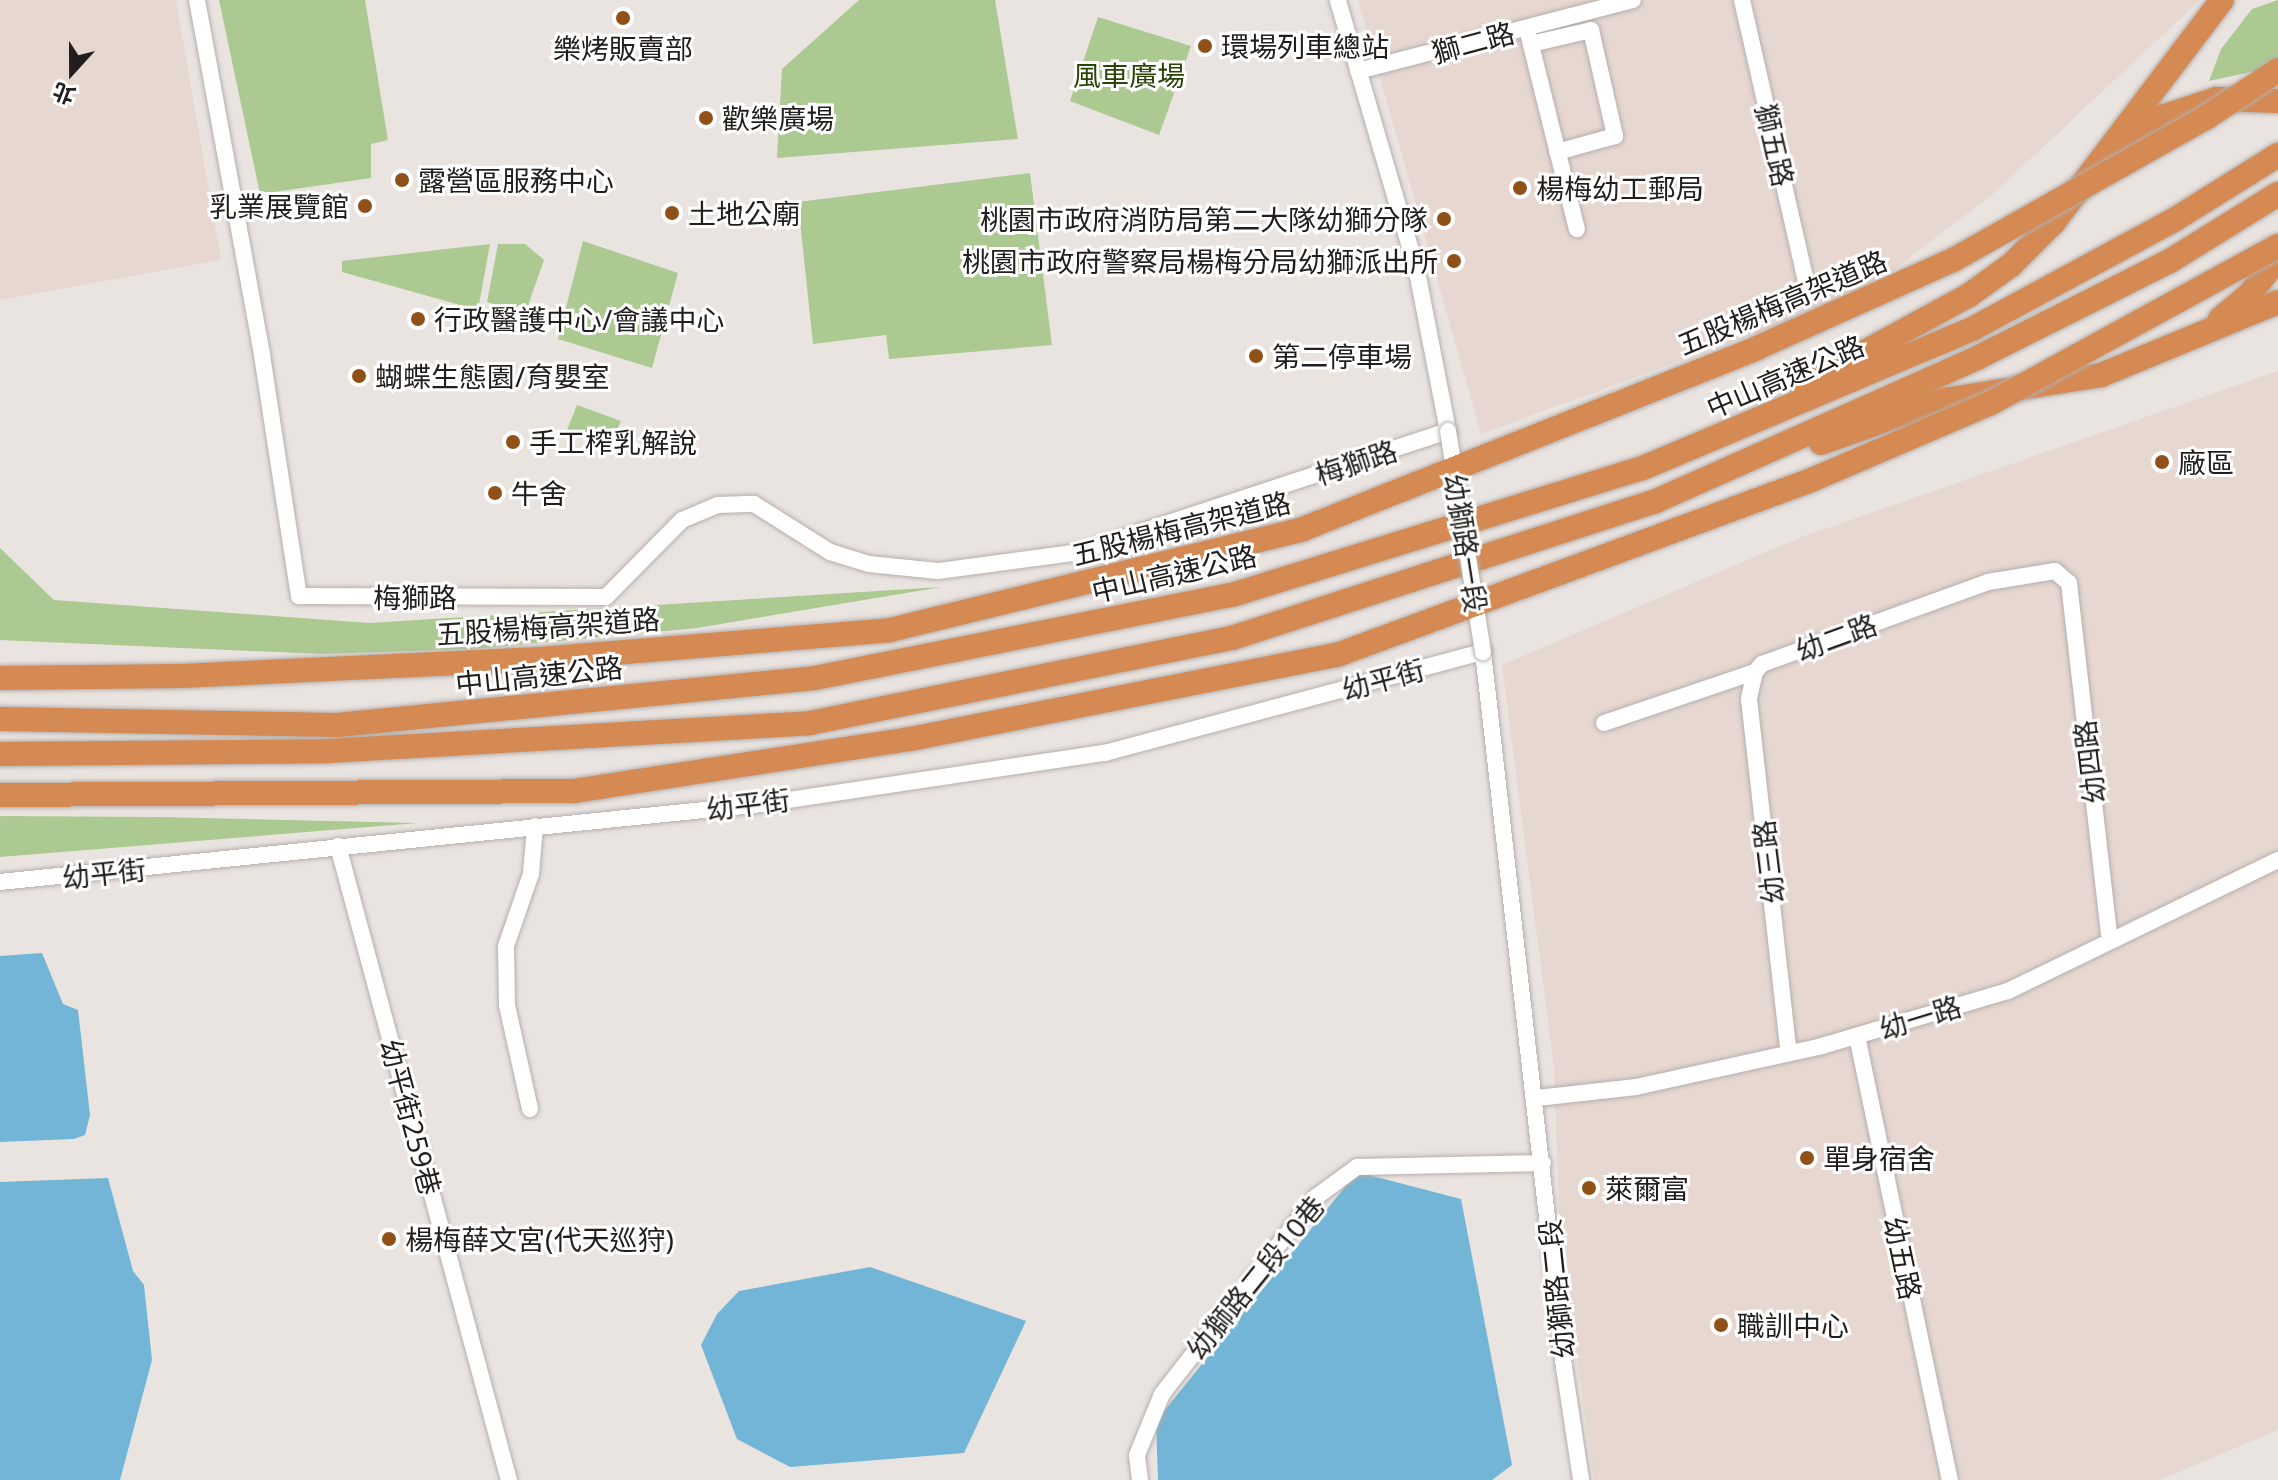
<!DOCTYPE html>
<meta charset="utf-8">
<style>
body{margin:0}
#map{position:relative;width:2278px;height:1480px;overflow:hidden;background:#eae4e1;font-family:"Noto Sans","Noto Sans TC",sans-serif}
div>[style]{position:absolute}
.built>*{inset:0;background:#e6d7d1}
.green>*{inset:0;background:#acc992}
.water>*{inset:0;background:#72b5d6}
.roads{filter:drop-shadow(0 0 2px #b5afac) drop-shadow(0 0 2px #b5afac)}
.minor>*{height:16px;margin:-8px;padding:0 8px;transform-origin:8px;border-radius:8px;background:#fff}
.highway>*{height:24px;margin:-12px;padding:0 12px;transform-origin:12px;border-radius:12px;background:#d58953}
.bridges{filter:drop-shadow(0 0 2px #b5afac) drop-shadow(0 0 2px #b5afac)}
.minor-bridge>*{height:16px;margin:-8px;padding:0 8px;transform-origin:8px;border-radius:8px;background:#fff}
.highway-bridge>*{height:24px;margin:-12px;padding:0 12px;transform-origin:12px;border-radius:12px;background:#d58953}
.dots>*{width:22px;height:22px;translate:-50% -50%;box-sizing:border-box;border:4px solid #fff;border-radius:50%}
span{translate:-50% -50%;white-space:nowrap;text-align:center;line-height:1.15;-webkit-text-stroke:6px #fff;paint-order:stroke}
.street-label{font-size:28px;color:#211e1d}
.poi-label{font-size:28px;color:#211e1d}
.left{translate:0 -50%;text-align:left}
.right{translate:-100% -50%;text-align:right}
.park-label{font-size:28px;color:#2a4405}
.north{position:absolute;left:32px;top:32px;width:80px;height:80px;-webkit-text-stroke:6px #fff;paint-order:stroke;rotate:201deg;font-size:22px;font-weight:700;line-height:32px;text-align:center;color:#211e1d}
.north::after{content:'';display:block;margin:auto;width:28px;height:36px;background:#211e1d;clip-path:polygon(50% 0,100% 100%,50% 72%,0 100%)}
</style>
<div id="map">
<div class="built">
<div style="clip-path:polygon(0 0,176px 0,221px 260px,0 300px)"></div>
<div style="clip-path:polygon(1358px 0,2200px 0,1993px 194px,1862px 294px,1481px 434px)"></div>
<div style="clip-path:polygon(2278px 371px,2278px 1430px,2160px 1480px,1594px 1480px,1560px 1239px,1554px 1068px,1502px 665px,1799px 538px)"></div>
</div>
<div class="green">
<div style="clip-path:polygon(219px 0,365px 0,388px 140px,371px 144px,371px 178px,260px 194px)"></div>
<div style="clip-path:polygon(859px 0,995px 0,1018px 139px,777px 158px,782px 69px)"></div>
<div style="clip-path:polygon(2278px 0,2278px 59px,2265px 69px,2209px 81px,2221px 49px,2252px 9px)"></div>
<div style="clip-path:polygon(1098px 17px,1191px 46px,1159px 135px,1070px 101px)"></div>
<div style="clip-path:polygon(1030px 173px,1052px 345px,889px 359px,886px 335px,813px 344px,798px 202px)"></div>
<div style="clip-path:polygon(583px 241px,678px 273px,652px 368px,558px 339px)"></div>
<div style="clip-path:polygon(490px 244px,478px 310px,342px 272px,342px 261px)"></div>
<div style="clip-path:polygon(498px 244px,525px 244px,544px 260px,525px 314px,487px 302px)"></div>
<div style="clip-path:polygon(577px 405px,621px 421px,610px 445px,567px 430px)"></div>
<div style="clip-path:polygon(0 548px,54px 600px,369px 623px,942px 587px,697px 628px,473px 649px,321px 654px,0 640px)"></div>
<div style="clip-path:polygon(0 816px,161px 817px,418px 823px,0 857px)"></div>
</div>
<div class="water">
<div style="clip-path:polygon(42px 953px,63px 1004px,78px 1010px,90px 1115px,85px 1135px,74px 1139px,0 1142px,0 956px)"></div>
<div style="clip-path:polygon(1357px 1172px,1461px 1199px,1512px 1465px,1492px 1480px,1158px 1480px,1156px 1421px)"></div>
<div style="clip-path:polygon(108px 1178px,133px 1271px,144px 1285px,152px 1360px,120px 1480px,0 1480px,0 1182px)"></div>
<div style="clip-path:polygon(870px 1267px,1026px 1321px,964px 1453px,790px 1467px,737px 1439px,701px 1345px,717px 1314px,739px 1291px)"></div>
</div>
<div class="roads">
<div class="minor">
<div style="left:197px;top:0;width:361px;rotate:79.6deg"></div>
<div style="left:262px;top:355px;width:244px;rotate:81.3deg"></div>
<div style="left:299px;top:596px;width:307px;rotate:0.2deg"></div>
<div style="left:606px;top:597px;width:108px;rotate:-45.4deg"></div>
<div style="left:682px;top:520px;width:39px;rotate:-23deg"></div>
<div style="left:718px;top:505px;width:36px;rotate:-2deg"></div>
<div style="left:754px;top:504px;width:90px;rotate:32.3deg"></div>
<div style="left:830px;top:552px;width:41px;rotate:17.1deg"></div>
<div style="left:869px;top:564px;width:69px;rotate:5.8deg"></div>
<div style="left:938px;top:571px;width:143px;rotate:-7.6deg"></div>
<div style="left:1080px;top:552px;width:387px;rotate:-18.2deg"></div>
<div style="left:1448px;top:431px;width:163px;rotate:-101deg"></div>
<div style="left:1417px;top:271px;width:282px;rotate:-106.3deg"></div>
<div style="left:1742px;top:0;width:297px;rotate:77.2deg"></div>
<div style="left:1529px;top:37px;width:198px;rotate:76deg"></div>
<div style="left:1531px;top:44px;width:62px;rotate:-13.1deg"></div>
<div style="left:1591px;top:30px;width:109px;rotate:77.2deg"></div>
<div style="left:1615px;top:136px;width:60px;rotate:164.6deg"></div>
<div style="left:1358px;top:71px;width:284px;rotate:-14.5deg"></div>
<div style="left:1755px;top:672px;width:28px;rotate:103deg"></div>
<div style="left:1749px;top:699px;width:356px;rotate:83.6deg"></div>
<div style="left:1604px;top:723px;width:159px;rotate:-18.7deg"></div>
<div style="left:1755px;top:672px;width:11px;rotate:-49deg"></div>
<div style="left:1762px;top:664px;width:240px;rotate:-19.9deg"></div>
<div style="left:1988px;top:582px;width:68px;rotate:-9.3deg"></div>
<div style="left:2055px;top:571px;width:18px;rotate:41deg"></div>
<div style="left:2069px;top:583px;width:360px;rotate:83.5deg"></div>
<div style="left:338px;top:846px;width:657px;rotate:74.91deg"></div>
<div style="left:0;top:882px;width:766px;rotate:-5.84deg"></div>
<div style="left:762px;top:804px;width:347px;rotate:-8.5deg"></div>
<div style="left:1105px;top:753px;width:391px;rotate:-15deg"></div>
<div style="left:1483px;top:652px;width:720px;rotate:83.54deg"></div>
<div style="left:1564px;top:1367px;width:114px;rotate:81.4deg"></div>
<div style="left:1857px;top:1036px;width:454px;rotate:78.2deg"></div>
<div style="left:1537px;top:1098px;width:100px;rotate:-6.3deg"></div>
<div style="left:1636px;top:1087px;width:190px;rotate:-12.4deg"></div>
<div style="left:1822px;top:1046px;width:194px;rotate:-16.5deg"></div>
<div style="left:2008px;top:991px;width:300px;rotate:-25.9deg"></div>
<div style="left:530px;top:1109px;width:107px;rotate:-102.5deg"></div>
<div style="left:507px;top:1005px;width:59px;rotate:-91deg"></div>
<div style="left:506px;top:946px;width:76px;rotate:-70.9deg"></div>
<div style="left:531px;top:874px;width:48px;rotate:-85.2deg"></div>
<div style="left:1140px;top:1480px;width:25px;rotate:-97deg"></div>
<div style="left:1137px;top:1455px;width:66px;rotate:-67.7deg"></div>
<div style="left:1162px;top:1394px;width:250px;rotate:-52deg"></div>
<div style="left:1316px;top:1197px;width:51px;rotate:-36.2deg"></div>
<div style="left:1357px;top:1167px;width:186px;rotate:-1.2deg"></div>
</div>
<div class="highway">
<div style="left:2116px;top:147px;width:49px;rotate:-35deg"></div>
<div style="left:2156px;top:119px;width:64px;rotate:-18.2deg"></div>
<div style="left:2217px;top:99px;width:61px;rotate:1.9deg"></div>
<div style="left:2220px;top:319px;width:38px;rotate:-40deg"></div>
<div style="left:2249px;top:295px;width:47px;rotate:-51.9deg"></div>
<div style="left:1802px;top:386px;width:189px;rotate:-28.5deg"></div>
<div style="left:1968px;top:296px;width:53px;rotate:-35.8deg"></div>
<div style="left:2011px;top:265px;width:61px;rotate:-45deg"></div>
<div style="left:2054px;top:222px;width:278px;rotate:-52.9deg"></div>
<div style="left:1821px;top:443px;width:130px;rotate:-19.3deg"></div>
<div style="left:1944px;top:400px;width:159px;rotate:-9deg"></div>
<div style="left:2101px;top:375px;width:191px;rotate:-22.4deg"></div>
<div style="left:0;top:719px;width:337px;rotate:1deg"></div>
<div style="left:337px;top:725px;width:480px;rotate:-5.6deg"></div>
<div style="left:815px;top:678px;width:425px;rotate:-11.3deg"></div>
<div style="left:1232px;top:595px;width:430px;rotate:-17.2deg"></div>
<div style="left:1643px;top:468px;width:359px;rotate:-22.9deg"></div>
<div style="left:1974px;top:328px;width:227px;rotate:-28.4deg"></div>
<div style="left:2174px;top:220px;width:123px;rotate:-32deg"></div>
<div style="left:0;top:754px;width:328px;rotate:-0.5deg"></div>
<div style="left:328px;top:751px;width:483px;rotate:-3.3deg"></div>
<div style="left:810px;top:723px;width:430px;rotate:-11.4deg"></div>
<div style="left:1232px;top:638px;width:446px;rotate:-17.9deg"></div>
<div style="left:1656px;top:501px;width:351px;rotate:-24deg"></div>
<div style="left:1977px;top:358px;width:216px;rotate:-26.7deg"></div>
<div style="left:2170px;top:261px;width:127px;rotate:-31.8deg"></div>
</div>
</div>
<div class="bridges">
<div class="minor-bridge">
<div style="left:1448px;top:431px;width:224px;rotate:81deg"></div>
</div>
<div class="highway-bridge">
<div style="left:0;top:678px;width:181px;rotate:-0.6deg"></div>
<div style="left:181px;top:676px;width:359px;rotate:-2.7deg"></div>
<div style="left:540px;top:659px;width:351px;rotate:-4.7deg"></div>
<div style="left:890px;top:630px;width:425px;rotate:-13.7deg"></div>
<div style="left:1303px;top:529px;width:489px;rotate:-21.7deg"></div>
<div style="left:1757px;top:348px;width:217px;rotate:-24.2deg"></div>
<div style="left:1955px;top:259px;width:289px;rotate:-29.4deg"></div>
<div style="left:2207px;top:117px;width:85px;rotate:-33.5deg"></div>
<div style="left:0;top:795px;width:574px;rotate:-0.4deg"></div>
<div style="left:574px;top:791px;width:341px;rotate:-8.8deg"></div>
<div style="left:911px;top:739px;width:434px;rotate:-11.2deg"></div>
<div style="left:1337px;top:655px;width:503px;rotate:-20.24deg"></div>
<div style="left:1809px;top:481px;width:198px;rotate:-23.2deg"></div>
<div style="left:1991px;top:403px;width:327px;rotate:-28.7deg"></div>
</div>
</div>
<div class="dots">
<div style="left:623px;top:18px;background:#905119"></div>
<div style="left:1205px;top:46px;background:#905119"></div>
<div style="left:706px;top:118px;background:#905119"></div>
<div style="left:402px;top:180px;background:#905119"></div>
<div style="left:1520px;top:188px;background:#905119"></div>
<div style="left:365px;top:206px;background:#905119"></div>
<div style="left:672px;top:213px;background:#905119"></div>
<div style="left:1444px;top:219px;background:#905119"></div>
<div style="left:1454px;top:261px;background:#905119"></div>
<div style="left:418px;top:319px;background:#905119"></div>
<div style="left:1256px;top:356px;background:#905119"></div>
<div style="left:359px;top:376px;background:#905119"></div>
<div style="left:513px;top:442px;background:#905119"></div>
<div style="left:2162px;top:462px;background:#905119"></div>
<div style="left:495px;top:493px;background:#905119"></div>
<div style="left:1807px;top:1158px;background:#905119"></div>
<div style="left:1589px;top:1188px;background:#905119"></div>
<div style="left:389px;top:1239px;background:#905119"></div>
<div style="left:1721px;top:1325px;background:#905119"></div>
</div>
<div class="street-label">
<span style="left:1473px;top:42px;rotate:-15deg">獅二路</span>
<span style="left:1775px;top:145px;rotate:77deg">獅五路</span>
<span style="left:1782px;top:302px;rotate:-23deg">五股楊梅高架道路</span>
<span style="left:1785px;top:376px;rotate:-23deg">中山高速公路</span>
<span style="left:1356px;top:462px;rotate:-18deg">梅獅路</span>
<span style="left:1181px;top:528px;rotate:-14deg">五股楊梅高架道路</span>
<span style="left:1466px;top:543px;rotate:81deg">幼獅路一段</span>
<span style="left:1174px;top:573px;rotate:-13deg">中山高速公路</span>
<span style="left:415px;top:597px">梅獅路</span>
<span style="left:548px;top:626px;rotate:-4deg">五股楊梅高架道路</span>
<span style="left:1836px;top:637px;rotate:-20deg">幼二路</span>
<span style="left:539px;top:675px;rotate:-6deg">中山高速公路</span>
<span style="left:1383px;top:679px;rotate:-15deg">幼平街</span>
<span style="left:2089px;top:762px;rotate:-97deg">幼四路</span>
<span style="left:748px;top:804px;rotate:-7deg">幼平街</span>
<span style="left:1768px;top:862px;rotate:-97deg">幼三路</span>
<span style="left:104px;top:873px;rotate:-6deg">幼平街</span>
<span style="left:1920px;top:1017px;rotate:-17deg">幼一路</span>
<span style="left:411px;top:1117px;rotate:75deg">幼平街259巷</span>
<span style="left:1903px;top:1258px;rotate:78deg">幼五路</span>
<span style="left:1255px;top:1277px;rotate:-51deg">幼獅路二段10巷</span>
<span style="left:1556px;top:1289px;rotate:-96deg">幼獅路二段</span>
</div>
<div class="poi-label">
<span class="left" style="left:1221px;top:46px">環場列車總站</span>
<span style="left:623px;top:48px">樂烤販賣部</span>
<span class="left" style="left:722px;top:118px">歡樂廣場</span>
<span class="left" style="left:418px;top:180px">露營區服務中心</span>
<span class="left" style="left:1536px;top:188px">楊梅幼工郵局</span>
<span class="right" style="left:349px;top:206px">乳業展覽館</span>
<span class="left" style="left:688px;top:213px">土地公廟</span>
<span class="right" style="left:1428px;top:219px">桃園市政府消防局第二大隊幼獅分隊</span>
<span class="right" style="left:1438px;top:261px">桃園市政府警察局楊梅分局幼獅派出所</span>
<span class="left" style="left:434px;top:319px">行政醫護中心/會議中心</span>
<span class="left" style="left:1272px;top:356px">第二停車場</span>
<span class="left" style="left:375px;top:376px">蝴蝶生態園/育嬰室</span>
<span class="left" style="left:529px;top:442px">手工榨乳解說</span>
<span class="left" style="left:2178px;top:462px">廠區</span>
<span class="left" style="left:511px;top:493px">牛舍</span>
<span class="left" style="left:1823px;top:1158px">單身宿舍</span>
<span class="left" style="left:1605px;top:1188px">萊爾富</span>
<span class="left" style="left:405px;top:1239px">楊梅薛文宮(代天巡狩)</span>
<span class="left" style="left:1737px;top:1325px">職訓中心</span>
</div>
<div class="park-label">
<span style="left:1129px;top:75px">風車廣場</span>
</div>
<div class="north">北</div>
</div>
